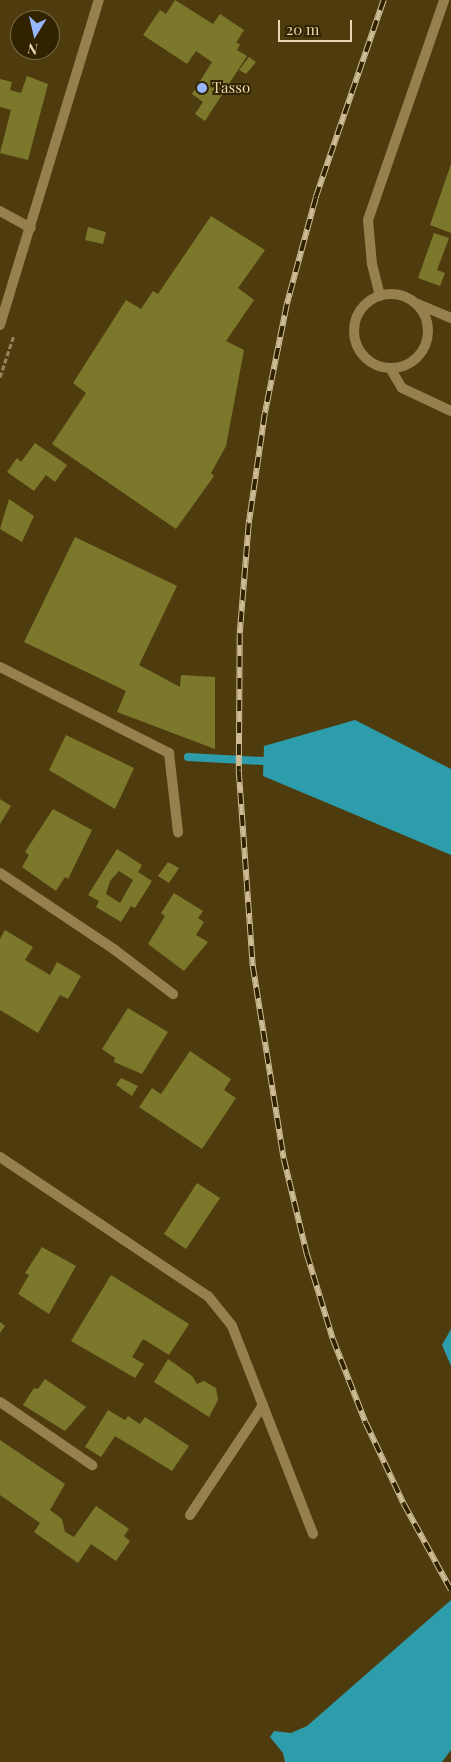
<!DOCTYPE html>
<style>
body{margin:0}
#map{position:relative;width:451px;height:1762px;overflow:hidden;background:#4e3c0f;font-family:"Playfair Display",serif}
div>[style]{position:absolute}
.water>*{inset:0;background:#2d9dab}
.stream>*{height:8px;margin:-4px;padding:0 4px;transform-origin:4px;border-radius:4px;background:#2d9dab}
.building>*{inset:0;background:#7c782b}
.path>*{height:3px;margin-top:-1.5px;transform-origin:0;background:repeating-linear-gradient(90deg,#96845a 0 5px,transparent 0 7.5px)}
.service>*{height:10px;margin:-5px;padding:0 5px;transform-origin:5px;border-radius:5px;background:#96804e}
.service>.ring{margin:-5px;padding:0;box-sizing:content-box;background:none;border:10px solid #96804e;border-radius:50%}
.minor>*{height:10px;margin:-5px;padding:0 5px;transform-origin:5px;border-radius:5px;background:#96804e}
.rail>*{height:5.5px;margin-top:-2.75px;transform-origin:0;background:repeating-linear-gradient(90deg,#312300 0 11px,#ccbb93 0 22px);box-sizing:border-box;border-block:1px solid #ccbb93}
.dots>*{width:14px;height:14px;translate:-50% -50%;box-sizing:border-box;border:2px solid #312300;border-radius:50%}
span{translate:-50% -50%;white-space:nowrap;text-align:center;line-height:1.15;-webkit-text-stroke:4px #312300;paint-order:stroke}
.poi-label{font-size:15px;color:#e8d7b0}
.left{translate:0 -50%;text-align:left}
.north{position:absolute;left:10px;top:10px;width:50px;height:50px;box-sizing:border-box;background:#312300;border:1px solid #7a6b46;border-radius:50%;rotate:189deg;font-size:14px;font-weight:700;line-height:20px;text-align:center;color:#e8d7b0}
.north::after{content:'';display:block;margin:auto;width:18px;height:22px;background:#98b6fd;clip-path:polygon(50% 0,100% 100%,50% 72%,0 100%)}
.scale{position:absolute;left:278px;top:20px;width:74px;height:22px;box-sizing:border-box;border:2px solid #e8d7b0;border-top:0;padding-left:6px;font-size:15px;line-height:18px;white-space:nowrap;color:#e8d7b0;-webkit-text-stroke:4px #312300;paint-order:stroke}
</style>
<div id="map">
<div class="water">
<div style="clip-path:polygon(355px 720px,451px 769px,451px 855px,263px 776px,264px 746px)"></div>
<div style="clip-path:polygon(451px 1329px,451px 1366px,442px 1345px)"></div>
<div style="clip-path:polygon(451px 1600px,451px 1750px,442px 1762px,285px 1762px,283px 1753px,270px 1737px,274px 1731px,291px 1733px,307px 1726px)"></div>
</div>
<div class="stream">
<div style="left:188px;top:757px;width:75px;rotate:3.1deg"></div>
</div>
<div class="building">
<div style="clip-path:polygon(175px 0,213px 24px,220px 14px,244px 30px,236px 43px,240px 44px,237px 50px,247px 56px,205px 121px,195px 114px,203px 102px,192px 94px,212px 62px,196px 51px,187px 64px,143px 35px,160px 10px,166px 14px)"></div>
<div style="clip-path:polygon(249px 57px,256px 62px,246px 74px,239px 70px)"></div>
<div style="clip-path:polygon(27px 76px,48px 84px,28px 160px,0 153px,11px 110px,0 107px,0 79px,12px 82px,10px 90px,21px 93px)"></div>
<div style="clip-path:polygon(451px 164px,451px 233px,430px 225px)"></div>
<div style="clip-path:polygon(211px 216px,265px 250px,238px 288px,254px 300px,226px 341px,244px 350px,226px 446px,211px 473px,214px 476px,176px 529px,52px 444px,86px 393px,73px 383px,126px 300px,141px 309px,153px 291px,158px 294px)"></div>
<div style="clip-path:polygon(88px 227px,106px 232px,103px 244px,85px 240px)"></div>
<div style="clip-path:polygon(434px 233px,449px 238px,437px 270px,445px 273px,440px 286px,418px 278px)"></div>
<div style="clip-path:polygon(35px 443px,67px 465px,55px 482px,46px 475px,34px 491px,7px 472px,17px 458px,21px 462px)"></div>
<div style="clip-path:polygon(9px 499px,34px 516px,22px 542px,0 529px)"></div>
<div style="clip-path:polygon(75px 537px,177px 586px,139px 665px,180px 687px,181px 675px,215px 677px,215px 749px,117px 712px,126px 691px,24px 642px)"></div>
<div style="clip-path:polygon(66px 735px,134px 768px,115px 809px,49px 770px)"></div>
<div style="clip-path:polygon(0 799px,11px 806px,0 824px)"></div>
<div style="clip-path:polygon(53px 809px,92px 830px,68px 879px,65px 877px,56px 891px,22px 867px,29px 855px,25px 852px)"></div>
<div style="clip-path:polygon(evenodd,117px 849px,142px 865px,138px 872px,152px 881px,135px 908px,131px 906px,121px 922px,96px 907px,99px 901px,88px 895px,117px 849px,119px 871px,133px 880px,120px 903px,106px 894px,110px 881px,119px 871px)"></div>
<div style="clip-path:polygon(168px 862px,179px 868px,169px 883px,158px 876px)"></div>
<div style="clip-path:polygon(174px 893px,203px 911px,198px 918px,204px 922px,196px 935px,208px 942px,184px 971px,148px 944px,165px 916px,161px 913px)"></div>
<div style="clip-path:polygon(5px 930px,33px 947px,25px 960px,50px 975px,57px 962px,81px 976px,68px 999px,60px 995px,38px 1033px,0 1010px,0 939px)"></div>
<div style="clip-path:polygon(128px 1008px,168px 1032px,142px 1074px,114px 1062px,115px 1058px,102px 1049px)"></div>
<div style="clip-path:polygon(190px 1051px,231px 1079px,224px 1090px,236px 1098px,202px 1149px,139px 1107px,152px 1088px,161px 1094px)"></div>
<div style="clip-path:polygon(121px 1078px,138px 1086px,132px 1096px,116px 1085px)"></div>
<div style="clip-path:polygon(197px 1183px,220px 1198px,186px 1249px,164px 1234px)"></div>
<div style="clip-path:polygon(42px 1247px,76px 1266px,49px 1314px,18px 1294px,29px 1275px,25px 1273px)"></div>
<div style="clip-path:polygon(111px 1275px,189px 1324px,169px 1355px,143px 1339px,132px 1357px,144px 1364px,135px 1378px,71px 1341px)"></div>
<div style="clip-path:polygon(0 1322px,5px 1326px,0 1333px)"></div>
<div style="clip-path:polygon(168px 1359px,192px 1376px,197px 1384px,204px 1381px,216px 1388px,218px 1400px,209px 1417px,154px 1382px)"></div>
<div style="clip-path:polygon(45px 1379px,86px 1407px,65px 1431px,23px 1405px,34px 1388px,38px 1389px)"></div>
<div style="clip-path:polygon(108px 1410px,125px 1420px,128px 1416px,140px 1424px,145px 1417px,189px 1446px,172px 1471px,115px 1436px,101px 1457px,85px 1447px)"></div>
<div style="clip-path:polygon(0 1440px,65px 1484px,50px 1510px,62px 1519px,65px 1532px,74px 1537px,96px 1506px,129px 1529px,124px 1536px,130px 1541px,116px 1561px,91px 1544px,78px 1563px,34px 1532px,40px 1523px,0 1495px)"></div>
</div>
<div class="path">
<div style="left:0;top:377px;width:44px;rotate:-71.6deg"></div>
</div>
<div class="service">
<div style="left:0;top:211px;width:35px;rotate:29deg"></div>
<div class="ring" style="left:354px;top:294px;width:64px;height:64px"></div>
<div style="left:380px;top:296px;width:33px;rotate:-104deg"></div>
<div style="left:372px;top:264px;width:44px;rotate:-95.2deg"></div>
<div style="left:368px;top:220px;width:233px;rotate:-70.9deg"></div>
<div style="left:418px;top:304px;width:36px;rotate:23deg"></div>
<div style="left:390px;top:368px;width:23px;rotate:59deg"></div>
<div style="left:402px;top:388px;width:54px;rotate:25.1deg"></div>
<div style="left:0;top:667px;width:190px;rotate:27deg"></div>
<div style="left:169px;top:753px;width:80px;rotate:83.5deg"></div>
</div>
<div class="minor">
<div style="left:0;top:325px;width:340px;rotate:-73.1deg"></div>
<div style="left:0;top:873px;width:138px;rotate:33.8deg"></div>
<div style="left:115px;top:950px;width:73px;rotate:37.2deg"></div>
<div style="left:0;top:1157px;width:250px;rotate:33.8deg"></div>
<div style="left:208px;top:1296px;width:38px;rotate:51deg"></div>
<div style="left:232px;top:1326px;width:223px;rotate:68.7deg"></div>
<div style="left:0;top:1402px;width:112px;rotate:34.4deg"></div>
<div style="left:190px;top:1515px;width:132px;rotate:-56.4deg"></div>
</div>
<div class="rail">
<div style="left:384px;top:0;width:209px;rotate:109deg"></div>
<div style="left:316px;top:198px;width:111px;rotate:105.2deg"></div>
<div style="left:287px;top:305px;width:111px;rotate:101.4deg"></div>
<div style="left:265px;top:414px;width:111px;rotate:98.3deg"></div>
<div style="left:249px;top:524px;width:110px;rotate:94.7deg"></div>
<div style="left:240px;top:634px;width:137px;rotate:90.4deg"></div>
<div style="left:239px;top:771px;width:196px;rotate:85.9deg"></div>
<div style="left:253px;top:966px;width:195px;rotate:80.9deg"></div>
<div style="left:284px;top:1159px;width:98px;rotate:76.4deg"></div>
<div style="left:307px;top:1254px;width:89px;rotate:73deg"></div>
<div style="left:333px;top:1339px;width:90px;rotate:68.6deg"></div>
<div style="left:366px;top:1423px;width:89px;rotate:64.9deg"></div>
<div style="left:404px;top:1504px;width:98px;rotate:61.3deg"></div>
</div>
<div class="dots">
<div style="left:202px;top:88px;background:#98b6fd"></div>
</div>
<div class="poi-label">
<span class="left" style="left:212px;top:88px">Tasso</span>
</div>
<div class="north">N</div>
<div class="scale">20 m</div>
</div>
